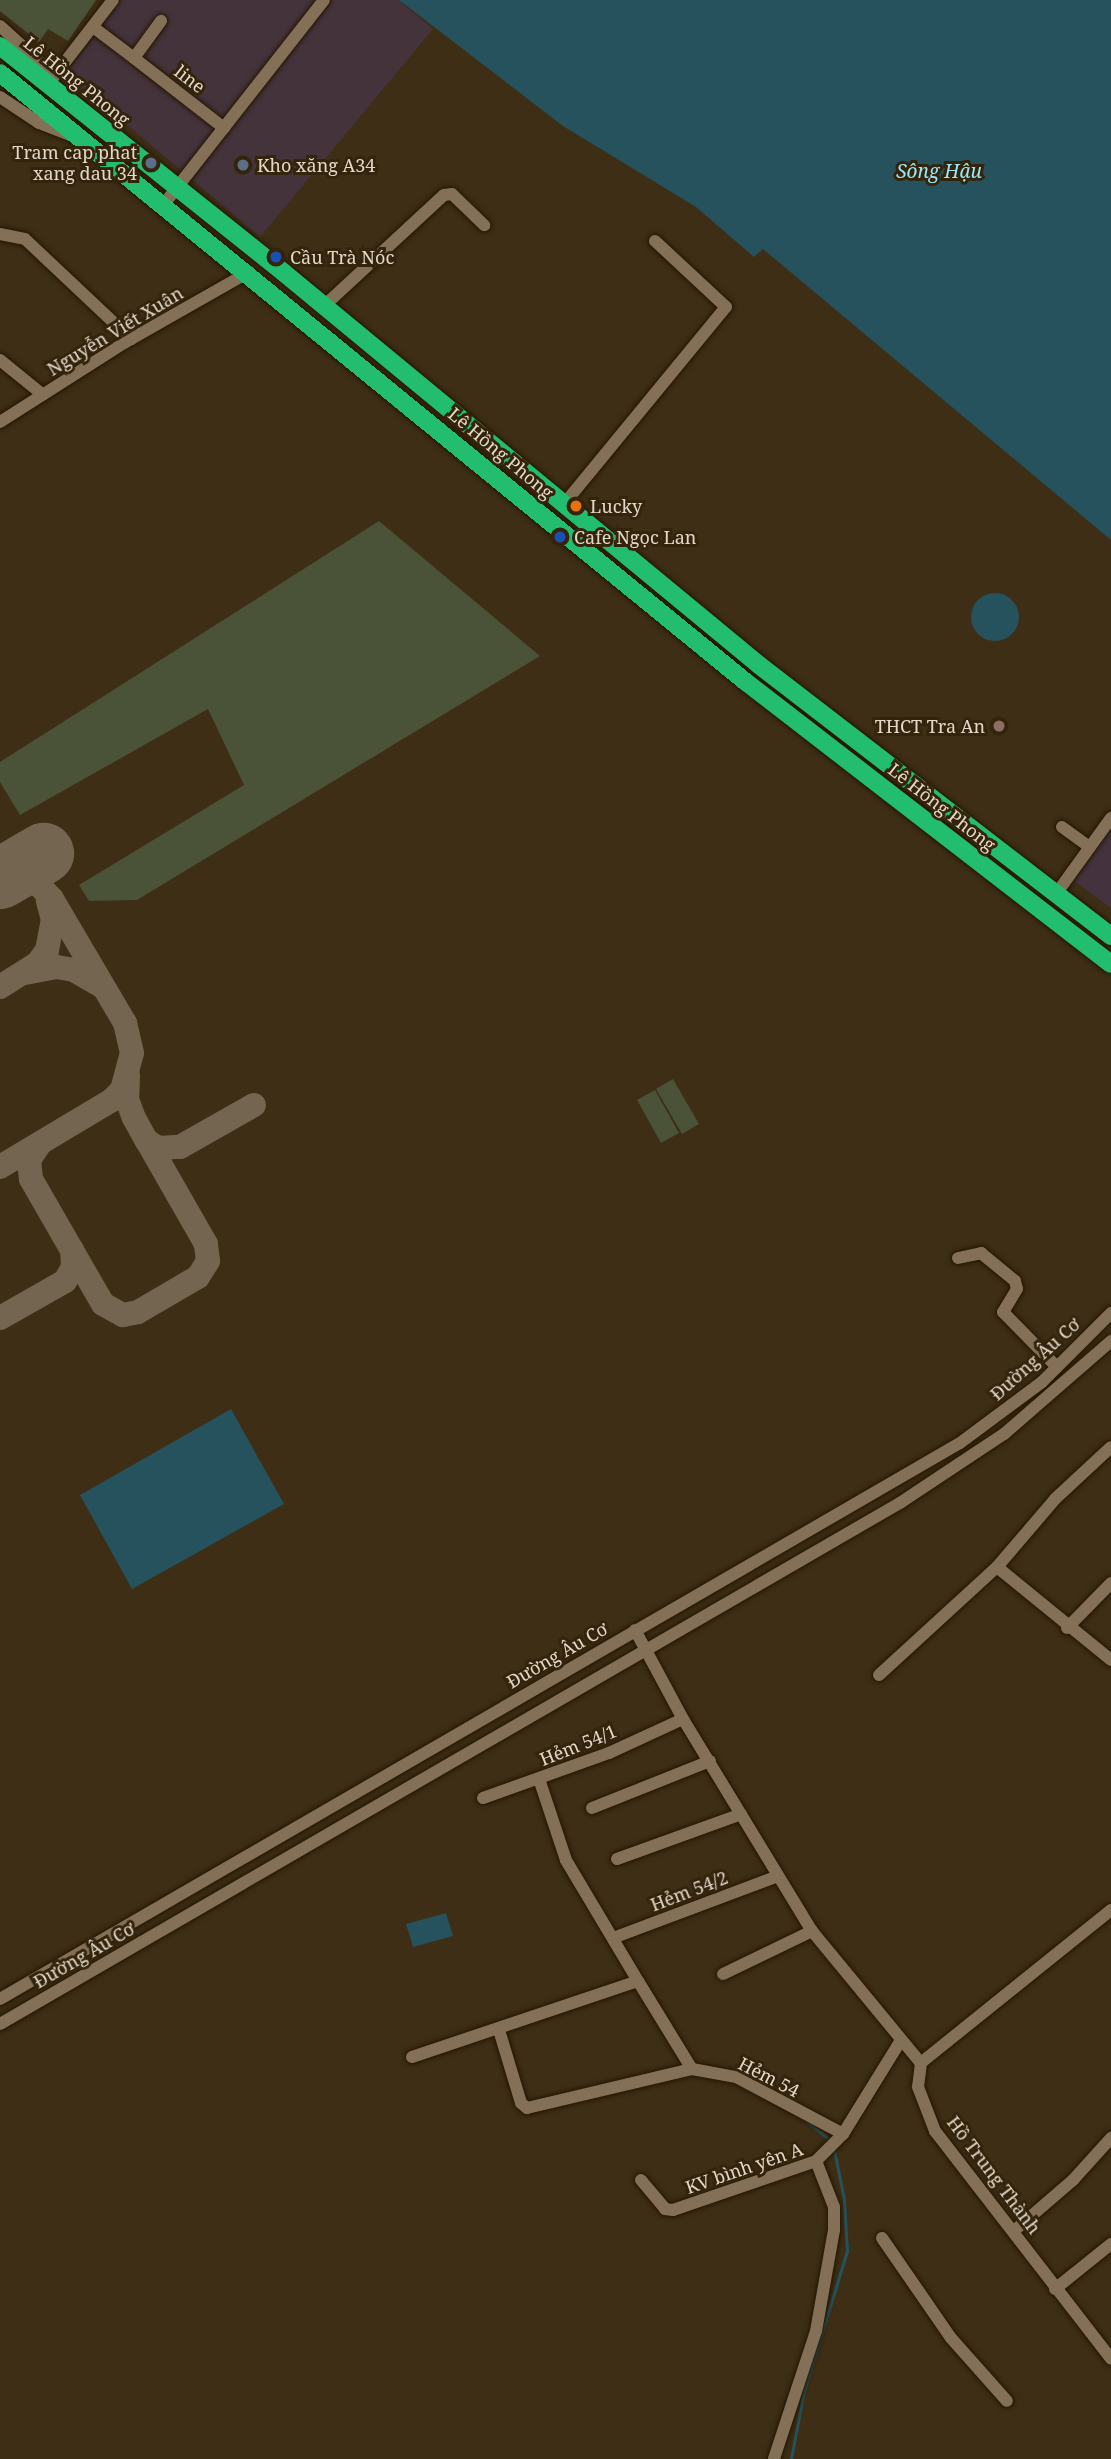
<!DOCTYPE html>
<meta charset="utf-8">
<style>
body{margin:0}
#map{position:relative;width:1111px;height:2459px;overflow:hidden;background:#3e2e16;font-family:"Noto Serif",serif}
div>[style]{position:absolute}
.industrial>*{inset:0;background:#45333c}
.education>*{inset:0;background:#44333e}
.green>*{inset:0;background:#4a5238}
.water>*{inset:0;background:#25525c}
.round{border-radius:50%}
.stream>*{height:2.5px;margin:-1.25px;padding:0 1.25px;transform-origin:1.25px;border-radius:1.25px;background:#25525c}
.taxiway>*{height:24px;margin:-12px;padding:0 12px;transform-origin:12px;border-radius:12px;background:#746550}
.runway>*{height:61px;margin:-30.5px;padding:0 30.5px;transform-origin:30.5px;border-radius:30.5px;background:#746550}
.roads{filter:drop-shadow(0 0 2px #251601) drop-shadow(0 0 2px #251601)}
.minor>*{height:12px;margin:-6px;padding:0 6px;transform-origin:6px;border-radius:6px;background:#837057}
.highway>*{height:18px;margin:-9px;padding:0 9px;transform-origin:9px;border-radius:9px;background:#22bd6f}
.dots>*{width:19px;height:19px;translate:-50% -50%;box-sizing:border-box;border:4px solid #34240c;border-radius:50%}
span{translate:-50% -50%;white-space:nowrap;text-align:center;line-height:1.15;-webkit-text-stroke:6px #34240c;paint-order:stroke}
.street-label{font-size:18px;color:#e2d7c9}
.poi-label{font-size:18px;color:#e2d7c9}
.right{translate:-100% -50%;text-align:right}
.left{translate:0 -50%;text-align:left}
.water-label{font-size:19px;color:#98e8fa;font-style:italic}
</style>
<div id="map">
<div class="industrial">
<div style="clip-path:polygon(121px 0,398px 0,433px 29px,260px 237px,66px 73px)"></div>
</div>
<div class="education">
<div style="clip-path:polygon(1111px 823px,1111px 908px,1070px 878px)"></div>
</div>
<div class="green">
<div style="clip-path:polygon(0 0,96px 0,68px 41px,48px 29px,39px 42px,0 11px)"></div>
<div style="clip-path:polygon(379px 521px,540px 656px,137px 900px,89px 901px,79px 885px,244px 785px,208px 709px,20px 815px,0 782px,0 762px)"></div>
<div style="clip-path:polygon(673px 1079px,699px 1124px,682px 1134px,656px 1089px)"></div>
<div style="clip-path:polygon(655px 1090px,679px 1133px,661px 1143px,637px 1100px)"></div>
</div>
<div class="water">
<div style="clip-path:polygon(399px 0,1111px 0,1111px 540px,763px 249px,754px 257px,696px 207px,563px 126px)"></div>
<div class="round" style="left:971px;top:593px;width:48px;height:48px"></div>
<div style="clip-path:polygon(231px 1409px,284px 1504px,132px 1589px,80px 1495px)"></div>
<div style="clip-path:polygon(446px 1913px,453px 1936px,413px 1947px,406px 1924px)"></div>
</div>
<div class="stream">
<div style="left:808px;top:2122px;width:28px;rotate:39deg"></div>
<div style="left:791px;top:2459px;width:69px;rotate:-79.2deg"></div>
<div style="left:804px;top:2391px;width:146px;rotate:-72.9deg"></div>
<div style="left:847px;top:2251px;width:51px;rotate:-93.4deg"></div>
<div style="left:844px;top:2200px;width:51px;rotate:-101.3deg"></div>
</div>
<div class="taxiway">
<div style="left:25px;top:973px;width:32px;rotate:-11deg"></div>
<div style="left:56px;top:967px;width:18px;rotate:9deg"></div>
<div style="left:74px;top:970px;width:32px;rotate:30deg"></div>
<div style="left:0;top:987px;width:45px;rotate:-32.3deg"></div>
<div style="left:38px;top:963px;width:16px;rotate:-55deg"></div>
<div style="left:47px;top:950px;width:31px;rotate:-79deg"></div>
<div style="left:53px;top:920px;width:20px;rotate:-105deg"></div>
<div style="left:128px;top:1076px;width:23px;rotate:92deg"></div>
<div style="left:127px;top:1099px;width:20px;rotate:70deg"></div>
<div style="left:134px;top:1118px;width:26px;rotate:61deg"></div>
<div style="left:147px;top:1141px;width:13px;rotate:32deg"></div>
<div style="left:158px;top:1148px;width:22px;rotate:-3deg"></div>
<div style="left:180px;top:1147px;width:85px;rotate:-29.6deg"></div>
<div style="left:39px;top:1145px;width:18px;rotate:124deg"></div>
<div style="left:29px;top:1160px;width:19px;rotate:84deg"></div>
<div style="left:31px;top:1179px;width:144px;rotate:60.1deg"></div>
<div style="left:103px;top:1304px;width:23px;rotate:29deg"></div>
<div style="left:123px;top:1315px;width:15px;rotate:-11deg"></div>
<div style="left:138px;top:1312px;width:69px;rotate:-30.3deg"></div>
<div style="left:198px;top:1277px;width:19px;rotate:-58deg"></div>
<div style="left:208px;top:1261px;width:17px;rotate:-97deg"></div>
<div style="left:206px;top:1244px;width:119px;rotate:-119.8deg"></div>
<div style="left:0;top:1167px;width:131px;rotate:-30.9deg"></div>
<div style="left:112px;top:1100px;width:14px;rotate:-45deg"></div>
<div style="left:122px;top:1090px;width:38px;rotate:-75deg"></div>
<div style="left:132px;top:1053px;width:31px;rotate:-103deg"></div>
<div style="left:125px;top:1023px;width:144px;rotate:-120.5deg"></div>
<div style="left:52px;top:899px;width:16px;rotate:-133deg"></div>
<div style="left:41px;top:887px;width:33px;rotate:-149deg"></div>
<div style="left:0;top:1318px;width:75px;rotate:-29.6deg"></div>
<div style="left:65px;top:1281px;width:16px;rotate:-60deg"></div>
<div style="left:73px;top:1267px;width:17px;rotate:-93deg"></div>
</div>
<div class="runway">
<div style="left:0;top:878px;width:50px;rotate:-30.2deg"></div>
</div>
<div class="roads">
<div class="minor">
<div style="left:0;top:26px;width:74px;rotate:42.3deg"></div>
<div style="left:93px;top:27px;width:51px;rotate:37.1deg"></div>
<div style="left:134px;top:58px;width:46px;rotate:-53.9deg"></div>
<div style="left:134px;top:58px;width:114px;rotate:37.9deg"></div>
<div style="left:48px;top:84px;width:106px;rotate:-52.3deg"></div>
<div style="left:0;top:97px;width:47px;rotate:33.7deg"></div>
<div style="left:39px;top:123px;width:33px;rotate:21deg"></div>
<div style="left:164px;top:204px;width:259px;rotate:-51.9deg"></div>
<div style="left:0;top:234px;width:25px;rotate:11deg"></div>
<div style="left:25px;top:239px;width:146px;rotate:43.3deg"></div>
<div style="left:324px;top:306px;width:163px;rotate:-42.8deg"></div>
<div style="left:444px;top:195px;width:8px;rotate:-7deg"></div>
<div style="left:452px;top:194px;width:45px;rotate:44.1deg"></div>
<div style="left:0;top:360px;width:55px;rotate:39.1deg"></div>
<div style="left:0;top:422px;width:147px;rotate:-32.5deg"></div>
<div style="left:124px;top:343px;width:144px;rotate:-29.6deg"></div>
<div style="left:564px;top:504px;width:255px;rotate:-50.6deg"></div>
<div style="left:726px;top:307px;width:97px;rotate:-137.1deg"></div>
<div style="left:1062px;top:827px;width:34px;rotate:36deg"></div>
<div style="left:1056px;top:894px;width:94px;rotate:-54.1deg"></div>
<div style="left:958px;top:1258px;width:24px;rotate:-12deg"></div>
<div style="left:981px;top:1253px;width:44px;rotate:39.5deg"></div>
<div style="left:1015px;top:1281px;width:8px;rotate:76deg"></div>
<div style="left:1017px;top:1289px;width:27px;rotate:121deg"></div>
<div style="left:1003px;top:1312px;width:77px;rotate:45.5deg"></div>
<div style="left:997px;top:1567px;width:147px;rotate:39.2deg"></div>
<div style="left:1067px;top:1628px;width:63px;rotate:-45.6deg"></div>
<div style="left:635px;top:1630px;width:101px;rotate:61.7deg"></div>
<div style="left:683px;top:1719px;width:248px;rotate:58.7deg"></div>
<div style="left:812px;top:1931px;width:171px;rotate:50.5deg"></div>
<div style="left:879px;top:1675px;width:160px;rotate:-42.5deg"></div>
<div style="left:997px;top:1567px;width:89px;rotate:-49.5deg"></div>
<div style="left:1055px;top:1499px;width:76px;rotate:-42.9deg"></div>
<div style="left:483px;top:1798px;width:134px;rotate:-19.7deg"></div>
<div style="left:609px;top:1753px;width:81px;rotate:-24.7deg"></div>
<div style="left:592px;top:1808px;width:127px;rotate:-21.7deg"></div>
<div style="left:617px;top:1859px;width:132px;rotate:-19.9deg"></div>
<div style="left:1111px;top:1910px;width:244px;rotate:141.2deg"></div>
<div style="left:921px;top:2063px;width:24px;rotate:97deg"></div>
<div style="left:918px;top:2087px;width:47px;rotate:68.9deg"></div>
<div style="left:935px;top:2131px;width:288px;rotate:52.3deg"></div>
<div style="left:613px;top:1938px;width:176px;rotate:-20.6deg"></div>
<div style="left:723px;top:1974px;width:99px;rotate:-25.8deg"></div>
<div style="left:638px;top:1981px;width:103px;rotate:58.5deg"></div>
<div style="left:0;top:1999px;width:1109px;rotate:-30.08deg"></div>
<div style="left:960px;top:1443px;width:102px;rotate:-36.6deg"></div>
<div style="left:1042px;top:1382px;width:98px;rotate:-45deg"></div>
<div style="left:0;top:2024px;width:1040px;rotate:-30.07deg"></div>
<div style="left:900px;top:1503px;width:125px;rotate:-33.6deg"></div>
<div style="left:1004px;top:1434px;width:142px;rotate:-41deg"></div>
<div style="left:499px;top:2030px;width:76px;rotate:73.2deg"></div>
<div style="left:521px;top:2103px;width:8px;rotate:40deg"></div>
<div style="left:527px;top:2108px;width:170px;rotate:-13.3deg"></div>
<div style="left:692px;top:2069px;width:45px;rotate:10.3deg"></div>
<div style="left:736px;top:2077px;width:121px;rotate:28deg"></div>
<div style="left:843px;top:2134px;width:110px;rotate:-58.3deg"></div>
<div style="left:412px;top:2057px;width:238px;rotate:-18.6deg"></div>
<div style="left:638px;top:1981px;width:141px;rotate:-120.8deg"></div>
<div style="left:566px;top:1860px;width:85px;rotate:-108.4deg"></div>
<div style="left:816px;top:2161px;width:38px;rotate:-45deg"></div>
<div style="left:641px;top:2180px;width:38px;rotate:50deg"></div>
<div style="left:665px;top:2209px;width:8px;rotate:7deg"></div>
<div style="left:673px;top:2210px;width:151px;rotate:-18.9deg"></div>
<div style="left:816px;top:2161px;width:49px;rotate:68.6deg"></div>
<div style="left:834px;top:2207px;width:23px;rotate:90deg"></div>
<div style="left:834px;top:2230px;width:103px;rotate:100.1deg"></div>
<div style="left:816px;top:2331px;width:135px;rotate:108.2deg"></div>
<div style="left:1015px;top:2230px;width:77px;rotate:-40.8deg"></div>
<div style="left:1073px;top:2180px;width:57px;rotate:-47.9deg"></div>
<div style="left:882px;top:2238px;width:121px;rotate:55.4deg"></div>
<div style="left:951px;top:2338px;width:84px;rotate:48.4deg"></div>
<div style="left:1055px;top:2289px;width:72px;rotate:-38.8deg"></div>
</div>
<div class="highway">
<div style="left:0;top:46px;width:362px;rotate:38.6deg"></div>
<div style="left:283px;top:272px;width:617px;rotate:39.54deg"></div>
<div style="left:759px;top:665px;width:444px;rotate:37.6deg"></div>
<div style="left:0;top:73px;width:963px;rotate:39.23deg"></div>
<div style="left:746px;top:682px;width:461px;rotate:37.7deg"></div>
</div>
</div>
<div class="dots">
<div style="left:151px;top:163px;background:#5c6f8a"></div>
<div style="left:243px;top:165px;background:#5c6f8a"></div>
<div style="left:276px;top:257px;background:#1a4fb4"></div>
<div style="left:576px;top:506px;background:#e8710a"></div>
<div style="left:560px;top:537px;background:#1a4fb4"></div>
<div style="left:999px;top:726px;background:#8d6e63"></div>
</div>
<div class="street-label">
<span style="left:190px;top:79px;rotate:38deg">line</span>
<span style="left:77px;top:81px;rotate:39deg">Lê Hồng Phong</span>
<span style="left:115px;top:331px;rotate:-31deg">Nguyễn Viết Xuân</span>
<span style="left:501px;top:453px;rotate:40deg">Lê Hồng Phong</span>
<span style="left:942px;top:807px;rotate:38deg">Lê Hồng Phong</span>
<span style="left:1035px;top:1359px;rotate:-42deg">Đường Âu Cơ</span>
<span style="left:557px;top:1655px;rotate:-30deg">Đường Âu Cơ</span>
<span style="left:578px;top:1745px;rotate:-22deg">Hẻm 54/1</span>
<span style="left:689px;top:1891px;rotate:-21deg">Hẻm 54/2</span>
<span style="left:84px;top:1955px;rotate:-30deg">Đường Âu Cơ</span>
<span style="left:769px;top:2077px;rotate:27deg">Hẻm 54</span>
<span style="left:744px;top:2168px;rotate:-19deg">KV bình yên A</span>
<span style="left:994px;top:2175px;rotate:53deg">Hồ Trung Thành</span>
</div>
<div class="poi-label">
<span class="right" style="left:137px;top:163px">Tram cap phat<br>xang dau 34</span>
<span class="left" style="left:257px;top:165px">Kho xăng A34</span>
<span class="left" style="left:290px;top:257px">Cầu Trà Nóc</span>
<span class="left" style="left:590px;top:506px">Lucky</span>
<span class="left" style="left:574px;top:537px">Cafe Ngọc Lan</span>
<span class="right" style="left:985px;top:726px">THCT Tra An</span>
</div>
<div class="water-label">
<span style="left:939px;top:172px">Sông Hậu</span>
</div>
</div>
